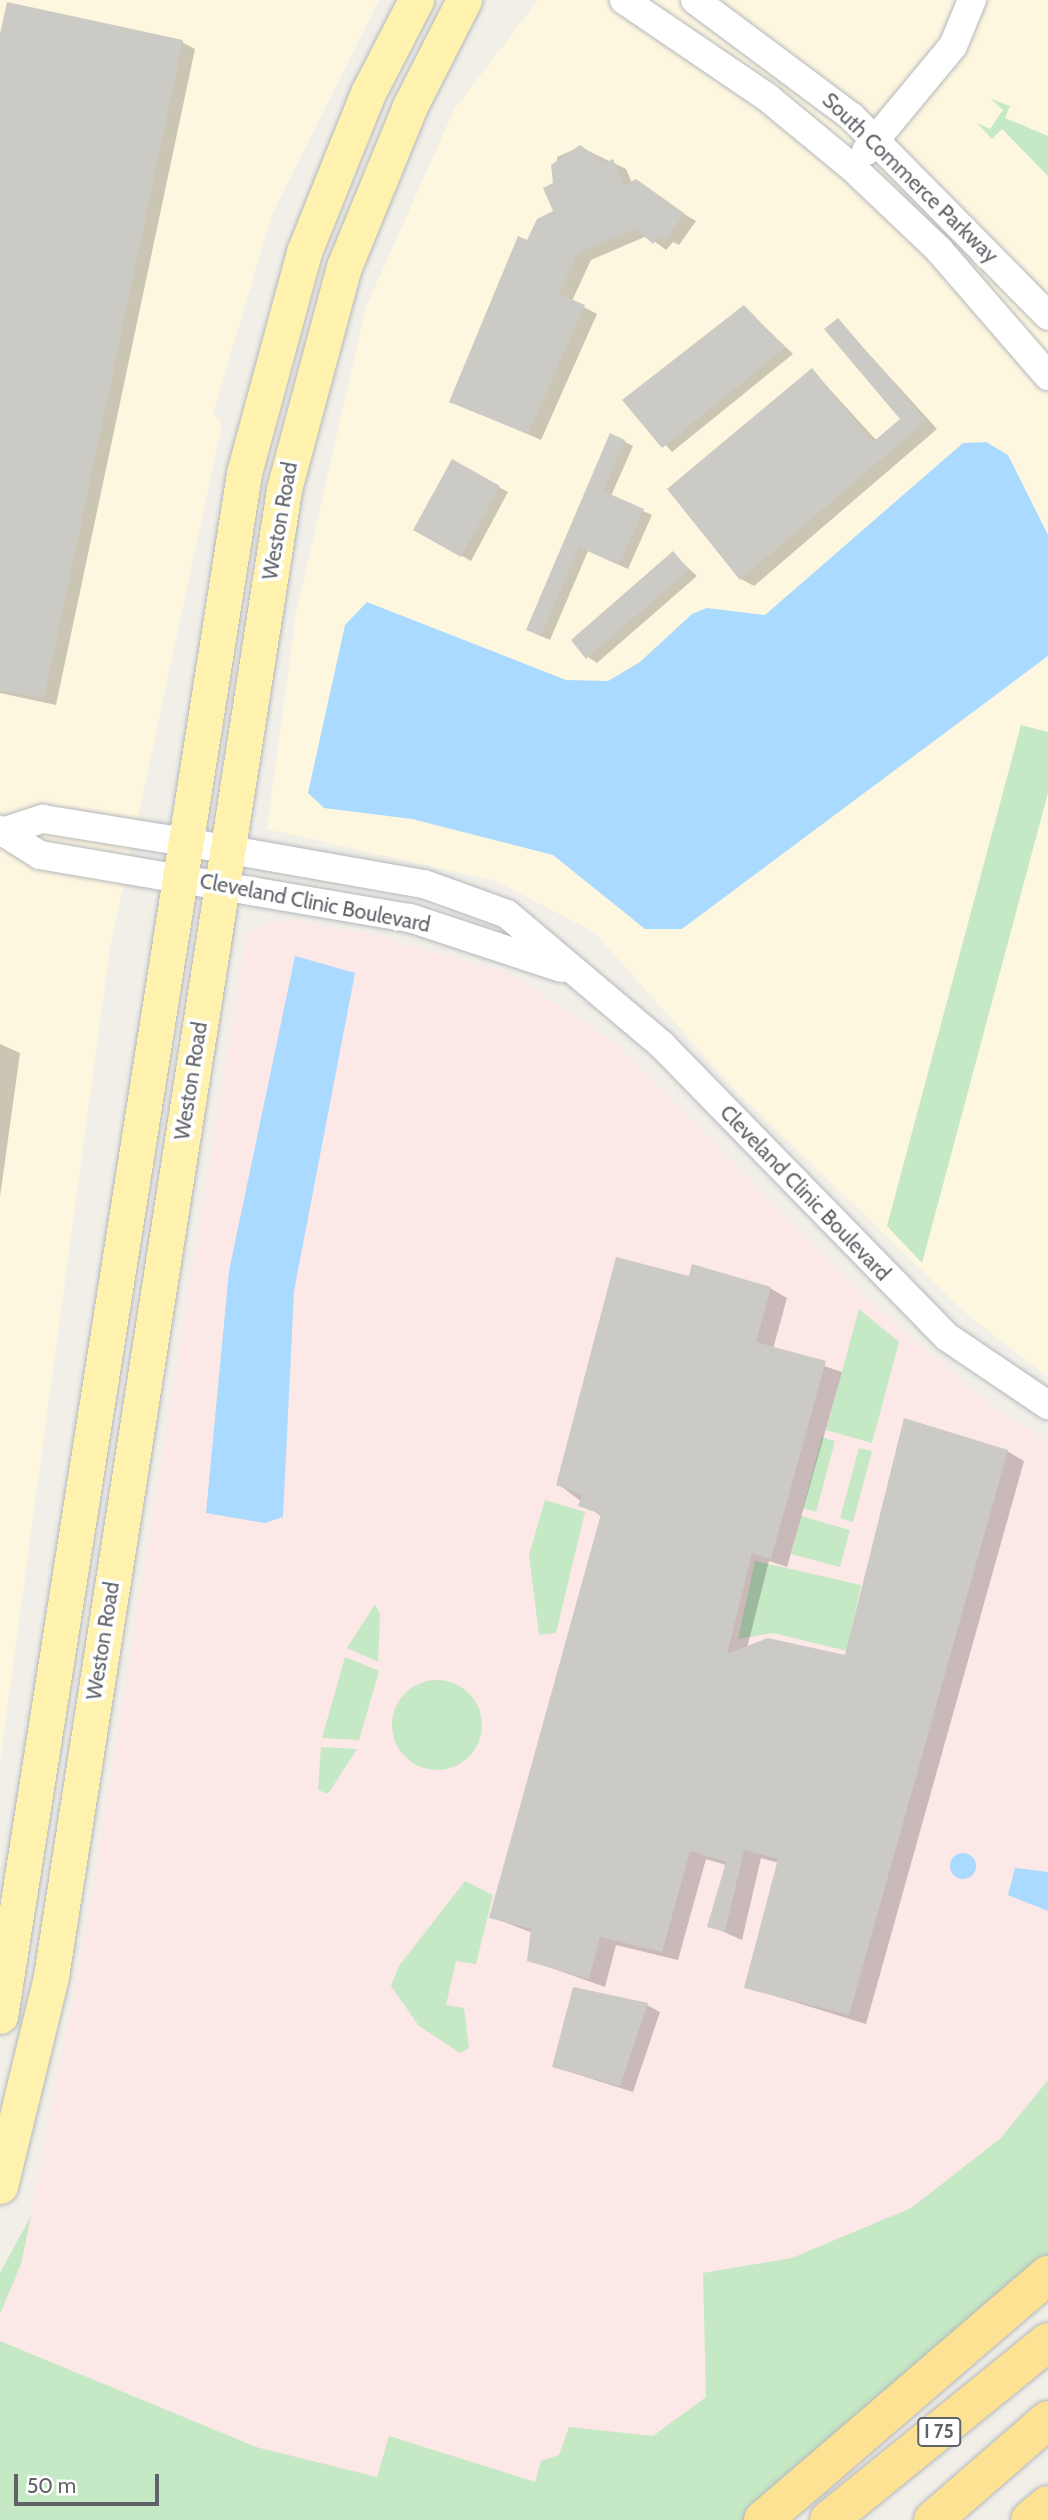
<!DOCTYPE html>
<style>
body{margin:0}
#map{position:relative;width:1048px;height:2520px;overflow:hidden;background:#f1efe8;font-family:Cabin,sans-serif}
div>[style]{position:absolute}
.commercial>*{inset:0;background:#fef7e0}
.medical>*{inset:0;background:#fce8e6}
.green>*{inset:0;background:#c5e8c5}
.round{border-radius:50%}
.water>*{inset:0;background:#aadaff}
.shadow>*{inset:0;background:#0003}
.building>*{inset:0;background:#cccac5}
.roads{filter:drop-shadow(0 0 2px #b5b8bc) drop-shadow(0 0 2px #b5b8bc)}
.minor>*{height:28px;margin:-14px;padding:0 14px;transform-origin:14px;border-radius:14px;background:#fff}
.major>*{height:35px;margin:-17.5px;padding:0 17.5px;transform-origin:17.5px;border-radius:17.5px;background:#fff2af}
.highway>*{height:38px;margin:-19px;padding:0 19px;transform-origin:19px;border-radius:19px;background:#fde293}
span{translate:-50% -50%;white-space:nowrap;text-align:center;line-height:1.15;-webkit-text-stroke:7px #fff;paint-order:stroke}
.shield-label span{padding:2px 5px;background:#fff;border:2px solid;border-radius:5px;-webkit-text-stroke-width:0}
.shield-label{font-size:19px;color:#5f6368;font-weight:700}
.street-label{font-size:21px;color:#5f6368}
.scale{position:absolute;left:14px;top:2474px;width:145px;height:32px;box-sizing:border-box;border:4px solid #5f6368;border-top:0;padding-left:9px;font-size:21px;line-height:24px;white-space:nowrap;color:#5f6368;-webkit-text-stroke:5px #fff;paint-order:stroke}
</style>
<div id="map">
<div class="commercial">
<div style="clip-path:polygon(0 0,379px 0,272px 215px,213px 413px,222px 424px,110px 948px,0 1762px)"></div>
<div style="clip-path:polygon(538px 0,1048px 0,1048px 1377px,969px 1316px,736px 1091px,594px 932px,496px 881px,267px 829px,296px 614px,366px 307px,454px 110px)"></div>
</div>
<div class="medical">
<div style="clip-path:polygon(289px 919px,370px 934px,510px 974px,617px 1044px,867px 1299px,991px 1405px,1048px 1442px,1048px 2106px,595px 2520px,375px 2496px,0 2341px,0 2314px,21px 2264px,88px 1917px,246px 937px,259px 925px)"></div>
</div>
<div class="green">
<div style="clip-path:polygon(991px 99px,1010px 106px,1005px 118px,1048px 136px,1048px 176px,1002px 129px,992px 139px,977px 123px,990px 129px,1003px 110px)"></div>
<div style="clip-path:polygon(1021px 725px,1048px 732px,1048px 793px,922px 1263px,887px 1226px)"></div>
<div style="clip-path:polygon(859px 1309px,899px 1342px,872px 1443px,826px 1430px)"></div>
<div style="clip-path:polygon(822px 1437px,835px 1441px,816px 1512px,803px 1508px)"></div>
<div style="clip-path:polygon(859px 1448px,872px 1451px,853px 1522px,840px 1518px)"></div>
<div style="clip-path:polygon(545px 1500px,585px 1512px,556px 1633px,539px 1635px,529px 1555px)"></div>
<div style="clip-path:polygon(801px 1516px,850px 1530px,840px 1567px,791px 1554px)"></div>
<div style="clip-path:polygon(755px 1561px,861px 1585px,847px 1651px,773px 1633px,738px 1639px)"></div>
<div style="clip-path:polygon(375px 1604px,380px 1614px,378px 1662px,347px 1648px)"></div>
<div style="clip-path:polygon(345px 1657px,379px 1671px,359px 1740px,322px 1738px)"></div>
<div class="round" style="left:392px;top:1680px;width:90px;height:90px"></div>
<div style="clip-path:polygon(321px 1747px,357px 1749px,328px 1794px,318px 1790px)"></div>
<div style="clip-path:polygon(465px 1881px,493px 1895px,476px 1964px,456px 1961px,446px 2005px,464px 2008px,469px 2048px,460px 2053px,419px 2026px,391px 1986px,399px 1966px)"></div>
<div style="clip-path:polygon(1048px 2080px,1048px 2257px,746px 2520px,0 2520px,0 2341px,256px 2447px,377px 2477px,389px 2436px,535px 2482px,541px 2461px,559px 2455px,569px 2427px,653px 2436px,706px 2397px,703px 2273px,792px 2258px,911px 2208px,1001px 2138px)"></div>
<div style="clip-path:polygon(31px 2216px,21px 2264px,0 2314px,0 2273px)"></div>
</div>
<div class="water">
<div style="clip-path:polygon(986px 442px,1008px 455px,1048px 535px,1048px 656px,682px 929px,645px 929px,553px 855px,412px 819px,324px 808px,308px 793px,345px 625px,367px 602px,566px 680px,608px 681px,640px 662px,692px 614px,707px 608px,765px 615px,963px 443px)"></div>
<div style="clip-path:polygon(295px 956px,355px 973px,294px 1291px,283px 1517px,265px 1523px,206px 1513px,229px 1271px)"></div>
<div class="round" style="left:950px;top:1853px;width:26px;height:26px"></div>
<div style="clip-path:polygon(1015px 1868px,1048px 1872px,1048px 1911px,1008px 1895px)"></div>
</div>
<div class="shadow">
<div style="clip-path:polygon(182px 42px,195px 49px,56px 705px,0 693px,0 43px)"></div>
<div style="clip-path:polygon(580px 147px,626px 169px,632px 183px,696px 221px,679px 245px,673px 242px,666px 250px,647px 236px,591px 260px,572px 301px,597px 314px,541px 440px,451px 401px,527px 242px,556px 212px,557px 157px)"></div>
<div style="clip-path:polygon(744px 307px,793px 354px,672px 452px,625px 400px)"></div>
<div style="clip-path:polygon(838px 320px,937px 429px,754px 586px,741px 579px,812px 370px,877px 441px,903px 419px)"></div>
<div style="clip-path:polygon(624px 441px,633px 446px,611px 496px,652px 515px,628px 569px,588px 551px,550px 640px,536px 634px)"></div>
<div style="clip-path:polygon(453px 462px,508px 492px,471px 561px,416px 530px)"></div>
<div style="clip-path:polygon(673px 554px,697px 576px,597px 663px,588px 657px)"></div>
<div style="clip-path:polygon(0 1044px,20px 1053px,0 1197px)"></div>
<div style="clip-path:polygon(690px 1279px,770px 1288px,787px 1298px,773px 1349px,842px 1372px,787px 1567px,769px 1561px,747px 1648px,846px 1657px,1007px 1451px,1024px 1461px,866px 2024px,746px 1987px,779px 1863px,761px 1858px,742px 1940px,710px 1926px,726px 1865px,706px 1859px,678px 1960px,616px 1945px,605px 1987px,529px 1960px,533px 1933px,491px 1917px,602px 1517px,558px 1484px)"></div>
<div style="clip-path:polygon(647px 2005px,660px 2012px,633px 2092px,554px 2067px)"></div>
</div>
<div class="building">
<div style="clip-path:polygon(7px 2px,183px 40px,44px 699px,0 690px,0 34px)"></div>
<div style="clip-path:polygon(580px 145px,605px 163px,613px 159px,624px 185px,636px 179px,684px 213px,666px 240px,659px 236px,653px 244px,636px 229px,578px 253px,559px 294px,585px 305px,528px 434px,449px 402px,518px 236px,527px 240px,537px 219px,553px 211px,543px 188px,553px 183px,551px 165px)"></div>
<div style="clip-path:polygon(744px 305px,785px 348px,662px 448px,622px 400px)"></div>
<div style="clip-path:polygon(838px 318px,926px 421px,740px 580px,667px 489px,812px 368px,873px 442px,900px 419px,824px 329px)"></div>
<div style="clip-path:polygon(610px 433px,625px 440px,603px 491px,644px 509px,619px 565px,579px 547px,541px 636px,526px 630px)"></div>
<div style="clip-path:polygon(452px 459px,500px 486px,461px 557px,413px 530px)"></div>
<div style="clip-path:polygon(673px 551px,689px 570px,586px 659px,571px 640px)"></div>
<div style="clip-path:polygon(616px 1257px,689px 1276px,692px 1264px,771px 1287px,756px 1342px,826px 1361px,771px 1559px,752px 1553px,727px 1654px,768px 1638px,845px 1655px,904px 1418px,1008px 1450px,849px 2015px,744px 1988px,778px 1859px,744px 1850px,725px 1932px,707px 1927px,726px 1862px,690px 1851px,662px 1952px,600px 1937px,589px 1979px,527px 1961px,531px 1929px,489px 1918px,601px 1514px,578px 1506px,582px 1495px,556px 1485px)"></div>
<div style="clip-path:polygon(573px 1987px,648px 2003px,620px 2086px,552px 2067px)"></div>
</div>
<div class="roads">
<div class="minor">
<div style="left:624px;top:0;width:174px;rotate:34.2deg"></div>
<div style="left:768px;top:98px;width:110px;rotate:39.5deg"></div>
<div style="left:853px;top:168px;width:119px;rotate:43.6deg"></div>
<div style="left:939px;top:250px;width:167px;rotate:49.1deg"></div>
<div style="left:695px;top:0;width:196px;rotate:36.7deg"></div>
<div style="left:852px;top:117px;width:279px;rotate:45.4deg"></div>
<div style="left:866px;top:151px;width:136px;rotate:-50.4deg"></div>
<div style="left:953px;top:46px;width:50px;rotate:-67.6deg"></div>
<div style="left:0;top:830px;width:47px;rotate:32deg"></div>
<div style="left:40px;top:855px;width:375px;rotate:9.7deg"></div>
<div style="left:410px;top:918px;width:159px;rotate:18.3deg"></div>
<div style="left:5px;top:831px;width:40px;rotate:-18deg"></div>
<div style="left:43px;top:819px;width:144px;rotate:9.2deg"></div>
<div style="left:185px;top:842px;width:243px;rotate:10deg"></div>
<div style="left:424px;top:884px;width:88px;rotate:19.9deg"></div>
<div style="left:507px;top:914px;width:203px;rotate:40.2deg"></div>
<div style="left:662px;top:1045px;width:408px;rotate:45.7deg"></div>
<div style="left:947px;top:1337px;width:122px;rotate:34deg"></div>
</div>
<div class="major">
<div style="left:0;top:2016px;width:1562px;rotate:-81.01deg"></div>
<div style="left:244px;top:473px;width:229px;rotate:-74.8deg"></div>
<div style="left:304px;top:252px;width:171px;rotate:-68.1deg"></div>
<div style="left:368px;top:93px;width:105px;rotate:-62.7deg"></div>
<div style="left:0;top:2186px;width:216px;rotate:-76.3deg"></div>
<div style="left:51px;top:1976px;width:1505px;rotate:-81.09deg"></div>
<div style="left:284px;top:489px;width:230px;rotate:-74.9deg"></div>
<div style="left:344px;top:267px;width:174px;rotate:-67.7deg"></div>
<div style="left:410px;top:106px;width:119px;rotate:-63deg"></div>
</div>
<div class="highway">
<div style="left:763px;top:2520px;width:376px;rotate:-40.7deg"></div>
<div style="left:829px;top:2520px;width:282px;rotate:-39.1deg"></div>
<div style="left:933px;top:2520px;width:152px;rotate:-41deg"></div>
<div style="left:1030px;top:2520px;width:23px;rotate:-40deg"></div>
</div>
</div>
<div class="shield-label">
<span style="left:939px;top:2432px">I 75</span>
</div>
<div class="street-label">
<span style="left:910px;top:178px;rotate:44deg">South Commerce Parkway</span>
<span style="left:280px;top:521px;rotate:-80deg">Weston Road</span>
<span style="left:315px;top:903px;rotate:11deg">Cleveland Clinic Boulevard</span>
<span style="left:191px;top:1081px;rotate:-81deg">Weston Road</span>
<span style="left:805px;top:1193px;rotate:46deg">Cleveland Clinic Boulevard</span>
<span style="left:103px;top:1641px;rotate:-81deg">Weston Road</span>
</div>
<div class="scale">50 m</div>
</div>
